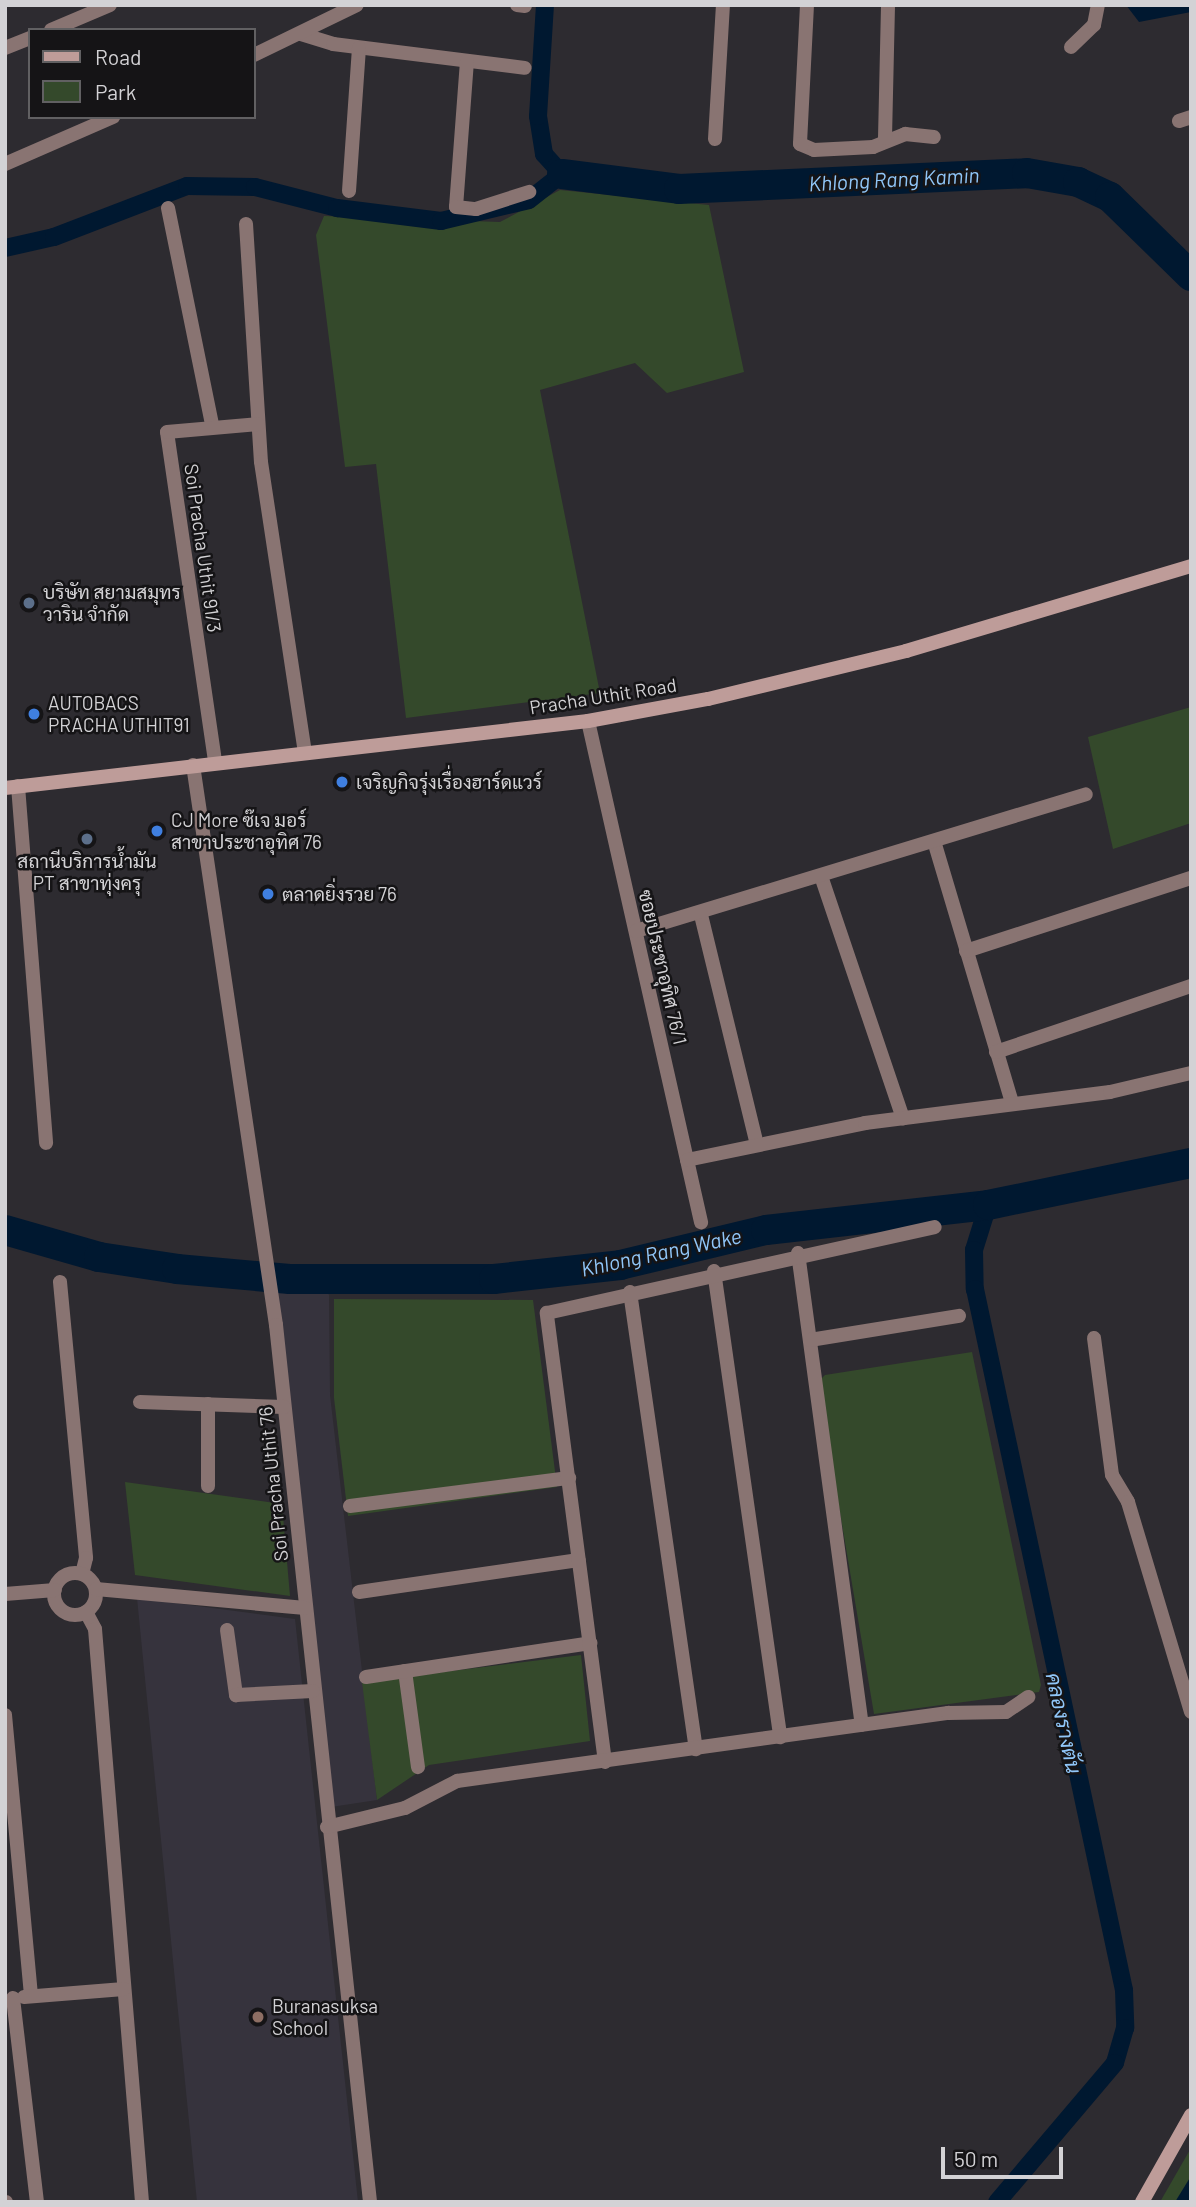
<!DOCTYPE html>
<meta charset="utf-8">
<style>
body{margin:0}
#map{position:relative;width:1196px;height:2207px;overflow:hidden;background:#2d2b30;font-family:Barlow,Sarabun,sans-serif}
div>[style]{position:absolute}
.built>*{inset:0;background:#36333d}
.green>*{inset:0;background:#34492b}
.water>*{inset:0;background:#001830}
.canal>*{height:18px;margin:-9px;padding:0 9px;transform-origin:9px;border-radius:9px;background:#001830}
.river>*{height:30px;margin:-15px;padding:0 15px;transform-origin:15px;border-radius:15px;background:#001830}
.street>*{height:14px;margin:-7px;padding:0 7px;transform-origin:7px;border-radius:7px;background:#897472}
.street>.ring{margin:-7px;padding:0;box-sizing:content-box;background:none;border:14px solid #897472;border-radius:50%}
.secondary>*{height:14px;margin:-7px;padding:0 7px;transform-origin:7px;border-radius:7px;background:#be9c99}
.dots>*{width:19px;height:19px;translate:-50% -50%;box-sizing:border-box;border:4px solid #151416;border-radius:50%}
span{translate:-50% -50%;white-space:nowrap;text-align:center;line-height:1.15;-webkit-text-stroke:5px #151416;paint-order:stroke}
.street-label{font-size:19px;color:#d3d2d5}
.poi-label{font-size:19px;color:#d3d2d5}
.left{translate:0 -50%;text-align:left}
.water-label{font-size:21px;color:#90c6f8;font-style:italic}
.frame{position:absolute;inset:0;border:7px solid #d3d2d5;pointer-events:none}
.legend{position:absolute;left:28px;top:28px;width:228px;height:91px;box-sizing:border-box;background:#151416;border:2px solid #616062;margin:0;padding:9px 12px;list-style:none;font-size:21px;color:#d3d2d5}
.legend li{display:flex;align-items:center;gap:14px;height:35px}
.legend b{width:35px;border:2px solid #616062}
.scale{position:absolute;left:941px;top:2147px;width:122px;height:32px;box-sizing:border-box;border:4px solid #d3d2d5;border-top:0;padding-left:9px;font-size:21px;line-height:24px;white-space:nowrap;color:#d3d2d5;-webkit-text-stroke:5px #151416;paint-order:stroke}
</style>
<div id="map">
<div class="built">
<div style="clip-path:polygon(323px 1285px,329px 1295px,330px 1395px,377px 1800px,331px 1807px,277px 1287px)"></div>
<div style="clip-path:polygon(137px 1598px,295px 1619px,358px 2202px,197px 2202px)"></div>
</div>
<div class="green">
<div style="clip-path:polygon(560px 190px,709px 205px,744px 372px,667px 393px,635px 363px,540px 390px,600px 693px,406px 718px,376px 464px,345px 467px,316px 235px,324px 216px,500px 222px)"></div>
<div style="clip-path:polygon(1191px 707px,1191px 823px,1113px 849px,1088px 737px)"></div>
<div style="clip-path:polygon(334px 1299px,533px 1300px,557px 1487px,348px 1516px,334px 1398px)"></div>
<div style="clip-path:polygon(972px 1352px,1041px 1685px,1039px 1692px,874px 1714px,818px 1382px,825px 1375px)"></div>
<div style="clip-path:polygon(125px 1482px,282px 1504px,290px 1596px,135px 1575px)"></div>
<div style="clip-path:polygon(581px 1655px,590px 1741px,429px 1765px,377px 1800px,362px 1682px)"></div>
<div style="clip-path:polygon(1191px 2148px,1191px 2202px,1160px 2202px)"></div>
</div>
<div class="water">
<div style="clip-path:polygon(1126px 5px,1191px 5px,1191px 12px,1139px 22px)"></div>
<div style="clip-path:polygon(1191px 2176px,1191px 2202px,1175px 2202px)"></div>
</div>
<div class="canal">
<div style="left:5px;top:248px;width:50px;rotate:-12.7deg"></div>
<div style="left:54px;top:237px;width:142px;rotate:-21deg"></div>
<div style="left:187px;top:186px;width:68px;rotate:0.8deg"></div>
<div style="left:255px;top:187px;width:85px;rotate:14.4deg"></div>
<div style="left:337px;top:208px;width:105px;rotate:7.1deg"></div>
<div style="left:441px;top:221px;width:90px;rotate:-13.4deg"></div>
<div style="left:529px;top:200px;width:42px;rotate:-38.2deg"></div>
<div style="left:562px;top:174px;width:27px;rotate:-132deg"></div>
<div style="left:544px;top:154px;width:38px;rotate:-99deg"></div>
<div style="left:538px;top:116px;width:111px;rotate:-86.4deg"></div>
<div style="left:988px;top:1205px;width:47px;rotate:107.3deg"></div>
<div style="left:974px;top:1250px;width:39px;rotate:89deg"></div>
<div style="left:975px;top:1289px;width:717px;rotate:78deg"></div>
<div style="left:1124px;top:1990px;width:38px;rotate:88deg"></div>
<div style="left:1125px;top:2028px;width:36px;rotate:106deg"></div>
<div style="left:1115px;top:2063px;width:182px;rotate:130.3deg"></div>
</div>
<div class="river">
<div style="left:562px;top:174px;width:118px;rotate:7.3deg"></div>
<div style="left:679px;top:189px;width:348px;rotate:-2.6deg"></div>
<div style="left:1027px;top:173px;width:52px;rotate:10deg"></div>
<div style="left:1078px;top:182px;width:35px;rotate:25deg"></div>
<div style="left:1110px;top:197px;width:113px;rotate:44.3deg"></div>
<div style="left:5px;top:1230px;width:98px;rotate:16deg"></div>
<div style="left:99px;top:1257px;width:79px;rotate:8.7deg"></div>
<div style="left:177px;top:1269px;width:113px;rotate:5.1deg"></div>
<div style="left:290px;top:1279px;width:204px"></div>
<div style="left:494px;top:1279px;width:127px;rotate:-6.3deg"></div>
<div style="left:620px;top:1265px;width:150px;rotate:-13.5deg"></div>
<div style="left:766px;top:1230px;width:223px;rotate:-6.4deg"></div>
<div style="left:988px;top:1205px;width:207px;rotate:-11.7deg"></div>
</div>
<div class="street">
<div style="left:517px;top:5px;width:8px;rotate:7deg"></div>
<div style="left:807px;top:5px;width:139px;rotate:92.9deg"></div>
<div style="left:800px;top:144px;width:15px;rotate:23deg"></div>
<div style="left:814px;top:150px;width:59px;rotate:-2.9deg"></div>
<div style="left:873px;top:147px;width:35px;rotate:-22deg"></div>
<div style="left:905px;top:134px;width:29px;rotate:6deg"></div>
<div style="left:51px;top:30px;width:64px;rotate:-23deg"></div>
<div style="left:301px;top:34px;width:34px;rotate:17deg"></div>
<div style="left:333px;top:44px;width:193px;rotate:7.1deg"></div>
<div style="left:1071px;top:47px;width:32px;rotate:-44deg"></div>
<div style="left:1094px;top:25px;width:20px;rotate:-79deg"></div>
<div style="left:5px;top:48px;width:27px;rotate:-22deg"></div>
<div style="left:254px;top:55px;width:114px;rotate:-25.9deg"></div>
<div style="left:467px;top:61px;width:146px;rotate:94.3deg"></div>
<div style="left:456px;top:207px;width:20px;rotate:6deg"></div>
<div style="left:476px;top:209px;width:56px;rotate:-17.8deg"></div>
<div style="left:1179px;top:121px;width:13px;rotate:-18deg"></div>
<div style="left:885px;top:138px;width:133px;rotate:-88.7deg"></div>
<div style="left:715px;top:139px;width:134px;rotate:-86.6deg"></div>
<div style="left:5px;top:164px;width:118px;rotate:-23.5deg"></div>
<div style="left:349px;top:191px;width:143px;rotate:-86deg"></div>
<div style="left:168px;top:208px;width:220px;rotate:78.5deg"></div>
<div style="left:246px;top:224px;width:238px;rotate:86.4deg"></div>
<div style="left:261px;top:462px;width:294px;rotate:81.4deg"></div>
<div style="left:588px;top:721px;width:514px;rotate:77.29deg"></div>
<div style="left:215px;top:761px;width:332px;rotate:-98.3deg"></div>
<div style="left:167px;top:432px;width:91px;rotate:-5deg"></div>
<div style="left:193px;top:765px;width:566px;rotate:81.57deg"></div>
<div style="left:276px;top:1325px;width:882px;rotate:83.88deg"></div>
<div style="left:18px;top:786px;width:358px;rotate:85.5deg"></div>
<div style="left:934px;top:841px;width:273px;rotate:73.4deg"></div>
<div style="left:821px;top:876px;width:256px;rotate:71.3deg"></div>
<div style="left:701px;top:915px;width:236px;rotate:76.3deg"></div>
<div style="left:636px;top:931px;width:470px;rotate:-16.9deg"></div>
<div style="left:966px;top:951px;width:237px;rotate:-18deg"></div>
<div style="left:996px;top:1052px;width:206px;rotate:-18.7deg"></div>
<div style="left:687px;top:1160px;width:182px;rotate:-11.7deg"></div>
<div style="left:865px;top:1123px;width:247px;rotate:-7.2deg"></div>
<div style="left:1110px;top:1092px;width:83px;rotate:-13.2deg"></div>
<div style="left:798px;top:1253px;width:476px;rotate:82.3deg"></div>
<div style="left:714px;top:1271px;width:471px;rotate:81.9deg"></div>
<div style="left:60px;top:1282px;width:277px;rotate:84.6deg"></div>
<div style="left:86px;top:1558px;width:16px;rotate:104deg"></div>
<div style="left:630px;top:1292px;width:462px;rotate:81.8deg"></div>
<div style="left:1094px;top:1338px;width:138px;rotate:82.5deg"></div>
<div style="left:1112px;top:1475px;width:31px;rotate:59deg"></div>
<div style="left:1128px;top:1502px;width:219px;rotate:73.3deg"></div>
<div style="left:810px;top:1340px;width:151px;rotate:-9.2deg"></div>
<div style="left:140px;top:1402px;width:144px;rotate:2deg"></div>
<div style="left:208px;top:1404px;width:82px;rotate:90deg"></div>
<div style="left:350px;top:1506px;width:221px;rotate:-7.3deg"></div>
<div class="ring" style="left:54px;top:1573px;width:28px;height:28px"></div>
<div style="left:96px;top:1589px;width:210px;rotate:5.2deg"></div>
<div style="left:359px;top:1592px;width:222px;rotate:-8.3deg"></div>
<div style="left:5px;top:1594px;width:50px;rotate:-4.6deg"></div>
<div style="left:86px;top:1612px;width:19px;rotate:62deg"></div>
<div style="left:95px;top:1629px;width:575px;rotate:85.31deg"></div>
<div style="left:227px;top:1630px;width:66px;rotate:82.1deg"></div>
<div style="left:236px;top:1695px;width:77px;rotate:-3deg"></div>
<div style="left:405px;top:1671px;width:97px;rotate:82.3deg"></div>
<div style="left:366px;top:1677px;width:227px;rotate:-8.6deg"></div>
<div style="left:5px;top:1715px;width:282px;rotate:84.7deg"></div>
<div style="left:605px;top:1762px;width:453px;rotate:-97.4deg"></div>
<div style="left:547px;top:1313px;width:397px;rotate:-12.5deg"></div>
<div style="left:327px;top:1827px;width:80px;rotate:-13.7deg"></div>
<div style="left:405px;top:1808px;width:59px;rotate:-27.4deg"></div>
<div style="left:457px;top:1781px;width:496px;rotate:-7.9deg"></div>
<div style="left:948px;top:1713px;width:58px;rotate:-1deg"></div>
<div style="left:1006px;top:1712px;width:27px;rotate:-34deg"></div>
<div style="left:24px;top:1997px;width:100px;rotate:-4.6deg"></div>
<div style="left:13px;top:1998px;width:205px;rotate:83.3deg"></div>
<div style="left:5px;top:2202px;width:1px"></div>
</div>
<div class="secondary">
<div style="left:5px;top:788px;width:587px;rotate:-6.56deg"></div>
<div style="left:588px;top:721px;width:122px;rotate:-10.4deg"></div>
<div style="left:708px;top:699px;width:204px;rotate:-13.6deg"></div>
<div style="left:906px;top:651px;width:297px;rotate:-16.6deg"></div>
<div style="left:1142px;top:2202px;width:100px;rotate:-60.6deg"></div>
</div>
<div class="dots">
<div style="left:29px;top:603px;background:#5c6f8a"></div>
<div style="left:34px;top:714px;background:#3f7fe0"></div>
<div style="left:342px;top:782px;background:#3f7fe0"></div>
<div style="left:157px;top:831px;background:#3f7fe0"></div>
<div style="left:87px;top:839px;background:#5c6f8a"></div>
<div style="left:268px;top:894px;background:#3f7fe0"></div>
<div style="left:258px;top:2017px;background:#8d6e63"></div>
</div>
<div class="street-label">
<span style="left:203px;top:548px;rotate:82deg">Soi Pracha Uthit 91/3</span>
<span style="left:603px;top:696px;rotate:-9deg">Pracha Uthit Road</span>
<span style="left:663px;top:967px;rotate:77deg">ซอยประชาอุทิศ 76/1</span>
<span style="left:273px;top:1484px;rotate:-96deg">Soi Pracha Uthit 76</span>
</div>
<div class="poi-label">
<span class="left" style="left:43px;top:603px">บริษัท สยามสมุทร<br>วาริน จำกัด</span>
<span class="left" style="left:48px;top:714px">AUTOBACS<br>PRACHA UTHIT91</span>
<span class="left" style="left:356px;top:782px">เจริญกิจรุ่งเรื่องฮาร์ดแวร์</span>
<span class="left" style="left:171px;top:831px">CJ More ซ๊เจ มอร์<br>สาขาประชาอุทิศ 76</span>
<span style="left:87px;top:872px">สถานีบริการน้ำมัน<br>PT สาขาทุ่งครุ</span>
<span class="left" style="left:282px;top:894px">ตลาดยิ่งรวย 76</span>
<span class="left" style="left:272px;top:2017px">Buranasuksa<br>School</span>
</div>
<div class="water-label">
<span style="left:894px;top:179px;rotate:-3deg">Khlong Rang Kamin</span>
<span style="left:661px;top:1252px;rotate:-12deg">Khlong Rang Wake</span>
<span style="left:1064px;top:1723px;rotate:78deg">คลองรางตัน</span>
</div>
<div class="frame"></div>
<ul class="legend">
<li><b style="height:9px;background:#be9c99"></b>Road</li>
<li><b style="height:19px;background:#34492b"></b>Park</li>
</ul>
<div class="scale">50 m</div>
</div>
